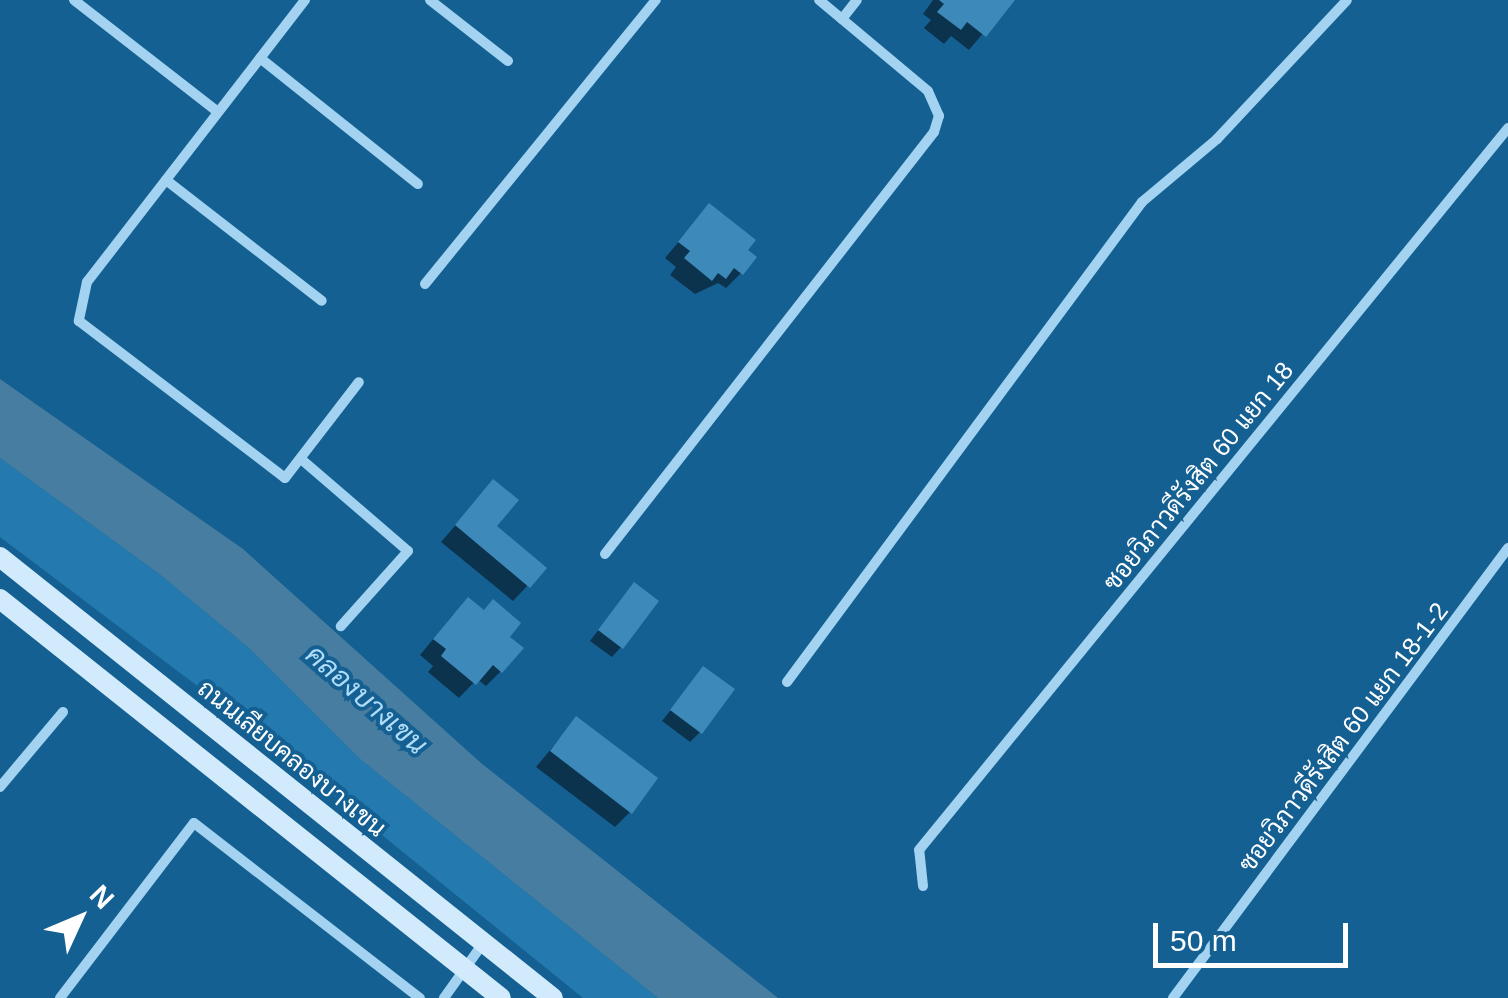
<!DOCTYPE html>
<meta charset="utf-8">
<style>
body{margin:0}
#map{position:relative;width:1508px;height:998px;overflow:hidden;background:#156092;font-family:Helvetica,Sarabun,sans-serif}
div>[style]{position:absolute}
.green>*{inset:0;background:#247aaf}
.water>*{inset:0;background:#477da0}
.shadow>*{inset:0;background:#0007}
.building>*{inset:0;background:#3d8aba}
.street>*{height:10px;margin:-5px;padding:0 5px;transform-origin:5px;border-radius:5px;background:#a3d3f1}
.secondary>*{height:20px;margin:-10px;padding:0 10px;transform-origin:10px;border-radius:10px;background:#d2ebfc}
span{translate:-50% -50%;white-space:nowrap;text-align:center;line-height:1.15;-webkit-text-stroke:8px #156092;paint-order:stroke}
.street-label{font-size:25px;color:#fff}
.water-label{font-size:28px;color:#afdcf8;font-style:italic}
.north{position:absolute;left:30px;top:868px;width:100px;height:100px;-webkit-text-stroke:8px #156092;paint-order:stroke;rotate:46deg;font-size:28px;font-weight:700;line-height:40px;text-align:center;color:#fff}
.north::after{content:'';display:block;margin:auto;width:35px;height:45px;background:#fff;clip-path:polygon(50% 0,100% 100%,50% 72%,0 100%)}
.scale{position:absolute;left:1153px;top:923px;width:195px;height:45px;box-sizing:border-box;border:5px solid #fff;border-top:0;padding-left:12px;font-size:30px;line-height:35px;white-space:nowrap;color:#fff;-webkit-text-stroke:8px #156092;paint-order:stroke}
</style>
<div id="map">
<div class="green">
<div style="clip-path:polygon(0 458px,158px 573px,249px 648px,360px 759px,658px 998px,583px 998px,208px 694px,0 537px)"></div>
</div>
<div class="water">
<div style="clip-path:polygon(0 379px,243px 549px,481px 763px,778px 998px,658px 998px,360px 759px,249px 648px,158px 573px,0 458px)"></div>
</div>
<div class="shadow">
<div style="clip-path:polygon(933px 0,1011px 0,969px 50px,951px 36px,944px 44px,924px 28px,931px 20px,923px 14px)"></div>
<div style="clip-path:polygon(709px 206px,744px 251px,741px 273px,726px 288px,718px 283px,695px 294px,670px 275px,676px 267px,665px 258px)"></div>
<div style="clip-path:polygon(493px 482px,494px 526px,544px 568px,513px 601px,441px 542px)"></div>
<div style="clip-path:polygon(625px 595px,621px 647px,612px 657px,590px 641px)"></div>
<div style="clip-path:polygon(453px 615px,506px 637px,501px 671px,486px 686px,477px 679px,459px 698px,428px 672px,433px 666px,420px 655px)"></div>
<div style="clip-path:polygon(703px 669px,700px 732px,690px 742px,662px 721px)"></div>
<div style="clip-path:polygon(576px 719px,630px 812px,615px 827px,536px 767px)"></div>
</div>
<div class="building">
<div style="clip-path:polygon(939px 0,1015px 0,986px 37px,967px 22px,961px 30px,937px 12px,944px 4px)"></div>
<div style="clip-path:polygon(709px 203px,756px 240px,748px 250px,757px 257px,743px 275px,734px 268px,726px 279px,718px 273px,712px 281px,684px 258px,690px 251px,678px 242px)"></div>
<div style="clip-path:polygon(493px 479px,519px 500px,497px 526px,547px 568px,530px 588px,455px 525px)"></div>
<div style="clip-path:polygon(634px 582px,659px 601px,623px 649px,598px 630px)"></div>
<div style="clip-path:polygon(468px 597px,484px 610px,493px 599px,521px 623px,510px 637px,524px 648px,502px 673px,493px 665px,476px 685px,441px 656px,446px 649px,433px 639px)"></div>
<div style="clip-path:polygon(703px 666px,735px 689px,702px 734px,670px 710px)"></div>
<div style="clip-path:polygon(576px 716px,658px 778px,632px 814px,550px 751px)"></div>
</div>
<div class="street">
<div style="left:74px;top:0;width:182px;rotate:37.9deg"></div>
<div style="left:305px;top:0;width:356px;rotate:127.7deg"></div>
<div style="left:87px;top:282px;width:40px;rotate:102deg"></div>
<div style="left:79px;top:321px;width:259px;rotate:37.3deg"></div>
<div style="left:285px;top:478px;width:121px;rotate:-52.4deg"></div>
<div style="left:430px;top:0;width:99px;rotate:38deg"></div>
<div style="left:842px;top:19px;width:24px;rotate:-52deg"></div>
<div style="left:260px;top:58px;width:202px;rotate:38.6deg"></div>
<div style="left:166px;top:180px;width:197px;rotate:37.8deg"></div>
<div style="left:425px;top:284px;width:366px;rotate:-50.9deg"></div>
<div style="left:301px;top:459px;width:141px;rotate:40.7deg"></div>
<div style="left:408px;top:551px;width:101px;rotate:131.8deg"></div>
<div style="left:605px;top:554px;width:535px;rotate:-52.06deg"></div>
<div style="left:934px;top:132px;width:17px;rotate:-73deg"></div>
<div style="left:939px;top:116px;width:27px;rotate:-114deg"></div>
<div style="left:928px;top:91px;width:142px;rotate:-140.1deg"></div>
<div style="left:787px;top:682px;width:597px;rotate:-53.51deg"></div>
<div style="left:1142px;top:202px;width:98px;rotate:-40deg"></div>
<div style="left:1217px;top:139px;width:190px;rotate:-46.9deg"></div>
<div style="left:0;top:787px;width:98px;rotate:-50deg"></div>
<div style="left:923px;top:886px;width:36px;rotate:-96deg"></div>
<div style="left:919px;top:850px;width:932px;rotate:-50.79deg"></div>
<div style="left:60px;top:998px;width:220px;rotate:-52.6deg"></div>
<div style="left:194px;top:823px;width:286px;rotate:37.8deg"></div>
<div style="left:444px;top:998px;width:69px;rotate:-54.5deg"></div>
<div style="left:1173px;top:998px;width:561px;rotate:-53.33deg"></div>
</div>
<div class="secondary">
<div style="left:0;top:557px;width:707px;rotate:38.57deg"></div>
<div style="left:0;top:599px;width:640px;rotate:38.53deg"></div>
</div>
<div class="street-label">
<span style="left:1198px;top:476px;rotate:-51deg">ซอยวิภาวดีรังสิต 60 แยก 18</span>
<span style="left:1343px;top:737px;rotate:-53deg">ซอยวิภาวดีรังสิต 60 แยก 18-1-2</span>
<span style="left:292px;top:758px;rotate:39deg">ถนนเลียบคลองบางเขน</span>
</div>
<div class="water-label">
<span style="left:366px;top:700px;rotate:41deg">คลองบางเขน</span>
</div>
<div class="north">N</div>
<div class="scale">50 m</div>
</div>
